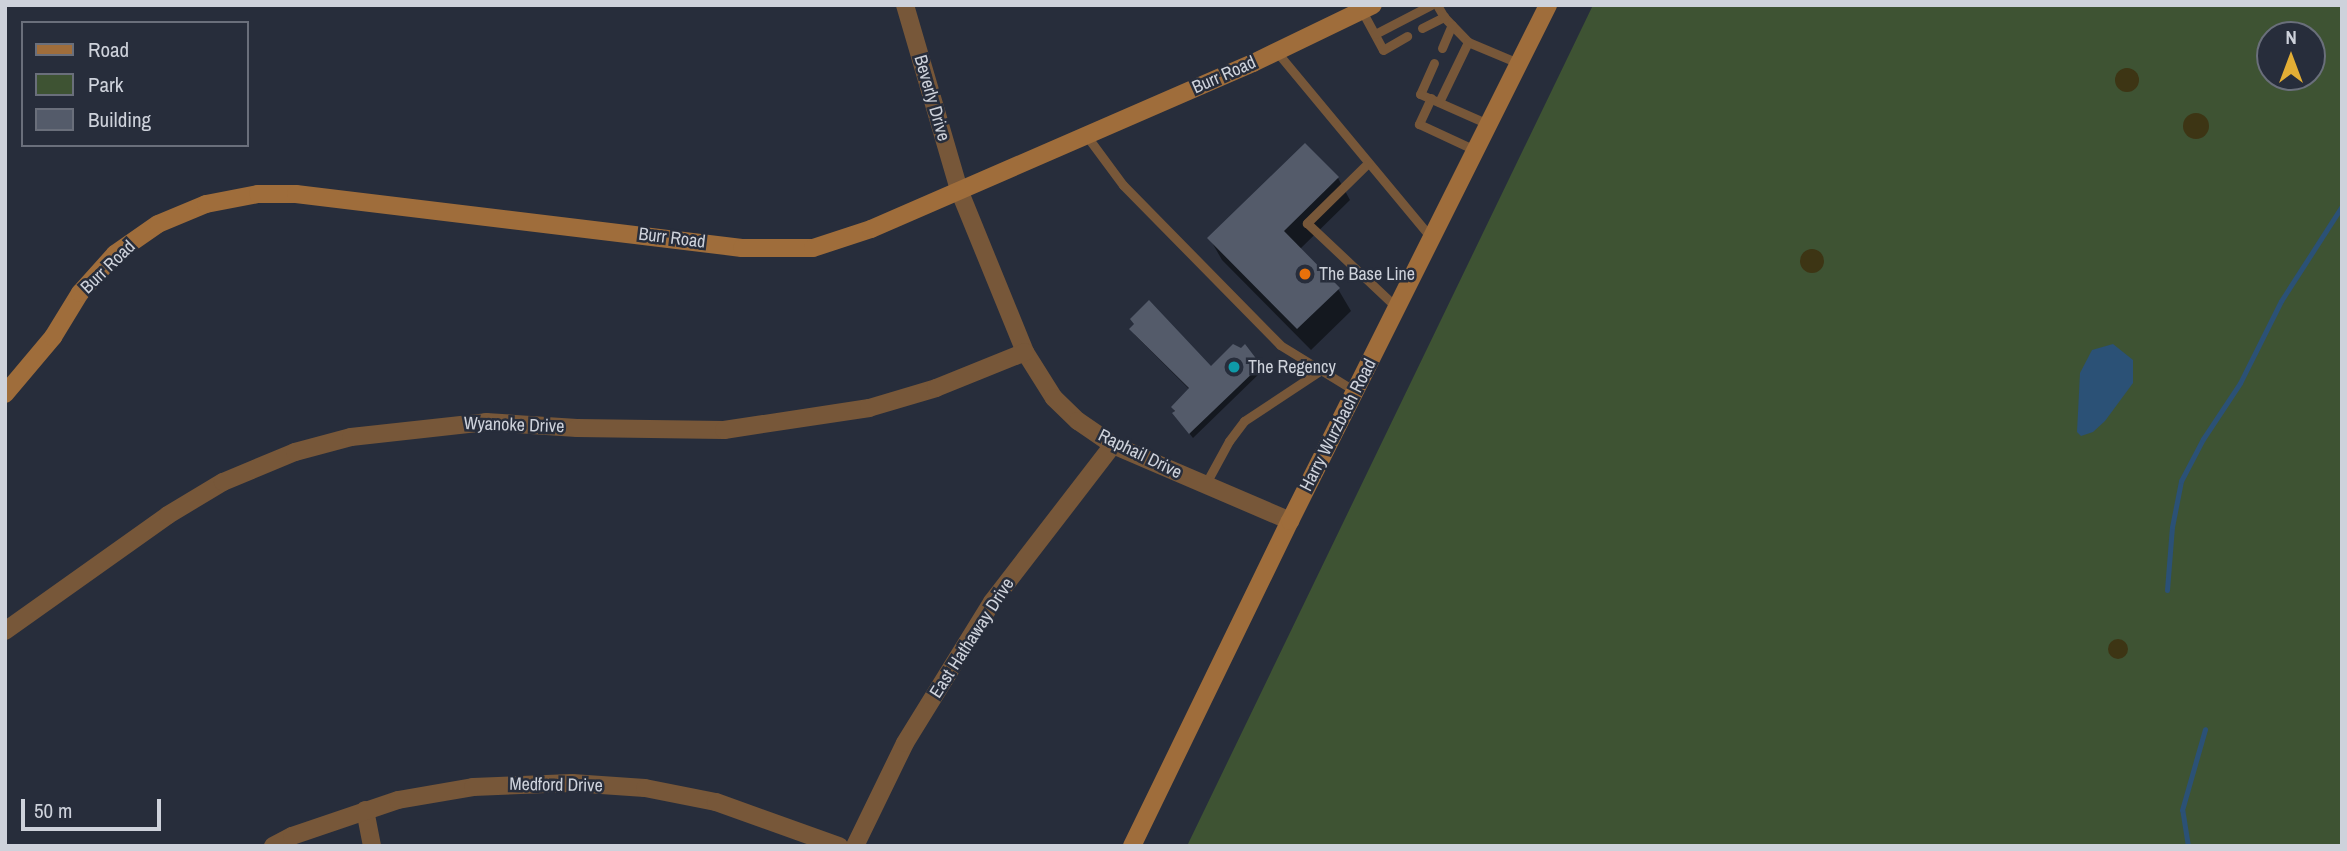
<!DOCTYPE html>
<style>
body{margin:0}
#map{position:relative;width:2347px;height:851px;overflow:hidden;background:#272d3b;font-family:"Archivo Narrow",sans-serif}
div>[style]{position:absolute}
.green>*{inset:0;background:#3e5333}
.sand>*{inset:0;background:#3d3514}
.round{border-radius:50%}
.water>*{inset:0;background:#2b5176}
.shadow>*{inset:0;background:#0007}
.stream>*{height:5px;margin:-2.5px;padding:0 2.5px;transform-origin:2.5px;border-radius:2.5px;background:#2b5176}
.building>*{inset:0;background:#545b6a}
.lane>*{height:9px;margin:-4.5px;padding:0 4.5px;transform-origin:4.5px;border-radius:4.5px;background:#775739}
.street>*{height:18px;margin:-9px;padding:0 9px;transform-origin:9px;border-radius:9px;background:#775739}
.secondary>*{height:18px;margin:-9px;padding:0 9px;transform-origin:9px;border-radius:9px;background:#9f6d3b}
.dots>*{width:19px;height:19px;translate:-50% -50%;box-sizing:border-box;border:4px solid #272d3b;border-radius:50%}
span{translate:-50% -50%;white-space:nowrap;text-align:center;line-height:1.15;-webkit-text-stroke:5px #272d3b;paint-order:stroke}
.street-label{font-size:18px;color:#ced2db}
.poi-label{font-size:18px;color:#ced2db}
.left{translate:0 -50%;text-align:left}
.frame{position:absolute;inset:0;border:7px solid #ced2db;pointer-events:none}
.legend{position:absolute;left:21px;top:21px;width:228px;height:126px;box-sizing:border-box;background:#272d3b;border:2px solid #6a6f7b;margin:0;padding:9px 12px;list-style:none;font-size:21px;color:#ced2db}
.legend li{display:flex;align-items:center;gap:14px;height:35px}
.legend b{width:35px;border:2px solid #6a6f7b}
.north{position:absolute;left:2256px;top:21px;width:70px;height:70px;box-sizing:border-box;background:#272d3b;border:2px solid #6a6f7b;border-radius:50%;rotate:0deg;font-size:19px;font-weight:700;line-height:28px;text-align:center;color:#ced2db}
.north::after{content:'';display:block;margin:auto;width:24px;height:32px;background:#e3ae35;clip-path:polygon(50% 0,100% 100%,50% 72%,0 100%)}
.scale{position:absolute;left:21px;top:799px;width:140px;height:32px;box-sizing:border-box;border:4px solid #ced2db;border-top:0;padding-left:9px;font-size:21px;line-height:24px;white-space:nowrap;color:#ced2db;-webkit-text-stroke:5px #272d3b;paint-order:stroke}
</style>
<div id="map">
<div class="green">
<div style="clip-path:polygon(evenodd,1593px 5px,2342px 5px,2342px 846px,1187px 846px,1593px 5px,2270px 35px,2312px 35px,2312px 77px,2270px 77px,2270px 35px)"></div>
</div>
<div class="sand">
<div class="round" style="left:2115px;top:68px;width:24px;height:24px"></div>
<div class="round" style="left:2183px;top:113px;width:26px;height:26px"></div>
<div class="round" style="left:1800px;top:249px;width:24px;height:24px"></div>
<div class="round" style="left:2108px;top:639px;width:20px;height:20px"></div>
</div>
<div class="water">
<div style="clip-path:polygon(2113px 344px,2133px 360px,2133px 383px,2105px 421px,2093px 432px,2081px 436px,2077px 432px,2080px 373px,2092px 350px)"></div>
</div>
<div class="shadow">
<div style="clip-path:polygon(1338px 178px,1350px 200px,1299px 250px,1338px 289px,1351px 311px,1311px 350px,1222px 260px,1210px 239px)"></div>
<div style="clip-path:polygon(1134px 334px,1211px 368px,1259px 366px,1262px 371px,1193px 438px,1177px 418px,1173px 408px,1190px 390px)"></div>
</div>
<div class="stream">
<div style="left:2167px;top:590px;width:63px;rotate:-85.5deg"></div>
<div style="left:2172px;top:527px;width:47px;rotate:-78.9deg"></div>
<div style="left:2181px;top:481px;width:47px;rotate:-62.4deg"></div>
<div style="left:2203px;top:439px;width:67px;rotate:-56.5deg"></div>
<div style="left:2240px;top:383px;width:92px;rotate:-63.4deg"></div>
<div style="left:2281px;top:301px;width:113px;rotate:-57.3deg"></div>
<div style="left:2188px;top:846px;width:36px;rotate:-99deg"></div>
<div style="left:2182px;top:810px;width:84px;rotate:-74.1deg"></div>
</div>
<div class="building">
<div style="clip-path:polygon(1305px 143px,1339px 177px,1284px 231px,1340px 288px,1297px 329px,1207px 238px)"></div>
<div style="clip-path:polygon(1149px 300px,1211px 366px,1233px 344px,1241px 348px,1245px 344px,1261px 365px,1189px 434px,1172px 413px,1175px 411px,1171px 407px,1189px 388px,1129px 329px,1134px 324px,1130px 319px)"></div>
</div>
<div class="lane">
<div style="left:1362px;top:11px;width:44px;rotate:61.7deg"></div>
<div style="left:1383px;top:50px;width:28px;rotate:-30deg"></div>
<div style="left:1444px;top:17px;width:35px;rotate:46deg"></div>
<div style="left:1468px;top:42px;width:54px;rotate:22.8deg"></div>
<div style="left:1422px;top:28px;width:25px;rotate:-27deg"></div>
<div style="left:1444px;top:17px;width:14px;rotate:-120deg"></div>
<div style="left:1375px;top:34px;width:63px;rotate:-27.4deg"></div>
<div style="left:1442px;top:48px;width:25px;rotate:-67deg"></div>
<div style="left:1276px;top:51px;width:243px;rotate:50.3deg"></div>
<div style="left:1434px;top:63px;width:34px;rotate:114deg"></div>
<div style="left:1420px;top:94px;width:74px;rotate:23.8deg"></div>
<div style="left:1431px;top:98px;width:29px;rotate:115deg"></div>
<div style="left:1419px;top:124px;width:62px;rotate:24.9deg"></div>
<div style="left:1439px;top:102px;width:67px;rotate:-64.2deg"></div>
<div style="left:1086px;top:135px;width:62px;rotate:53.5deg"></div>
<div style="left:1123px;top:185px;width:224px;rotate:45.5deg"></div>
<div style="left:1280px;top:345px;width:88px;rotate:31.5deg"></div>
<div style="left:1368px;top:163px;width:86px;rotate:135.5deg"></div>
<div style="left:1307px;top:223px;width:122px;rotate:43.3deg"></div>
<div style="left:1205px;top:485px;width:50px;rotate:-61.4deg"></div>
<div style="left:1229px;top:441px;width:25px;rotate:-53deg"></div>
<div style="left:1244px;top:421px;width:92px;rotate:-33.5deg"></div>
</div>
<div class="street">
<div style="left:905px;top:5px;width:193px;rotate:73.7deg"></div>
<div style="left:959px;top:190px;width:175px;rotate:67.8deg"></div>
<div style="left:1025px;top:352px;width:54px;rotate:57.8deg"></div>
<div style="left:1054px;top:398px;width:33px;rotate:44deg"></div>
<div style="left:1078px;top:421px;width:42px;rotate:34.4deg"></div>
<div style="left:1113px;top:445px;width:193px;rotate:23.2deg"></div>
<div style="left:5px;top:631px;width:200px;rotate:-35.4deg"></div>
<div style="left:168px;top:515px;width:64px;rotate:-31deg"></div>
<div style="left:223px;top:482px;width:78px;rotate:-22.6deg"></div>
<div style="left:295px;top:452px;width:58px;rotate:-15deg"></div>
<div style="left:351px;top:437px;width:136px;rotate:-6.3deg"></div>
<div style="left:486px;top:422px;width:91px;rotate:3.8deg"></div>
<div style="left:577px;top:428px;width:147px;rotate:0.8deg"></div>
<div style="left:724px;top:430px;width:147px;rotate:-8.6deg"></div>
<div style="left:869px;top:408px;width:70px;rotate:-16.6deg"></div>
<div style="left:936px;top:388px;width:96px;rotate:-22deg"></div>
<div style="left:365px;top:810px;width:37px;rotate:79deg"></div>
<div style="left:273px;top:846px;width:21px;rotate:-28deg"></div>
<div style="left:292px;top:836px;width:112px;rotate:-18.8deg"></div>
<div style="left:398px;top:800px;width:76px;rotate:-9.8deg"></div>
<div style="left:473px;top:787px;width:99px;rotate:-2.3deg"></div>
<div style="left:572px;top:783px;width:73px;rotate:3.9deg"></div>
<div style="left:645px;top:788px;width:72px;rotate:11.2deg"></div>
<div style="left:716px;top:802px;width:131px;rotate:19.7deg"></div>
<div style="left:855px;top:846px;width:114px;rotate:-64.1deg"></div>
<div style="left:905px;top:743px;width:166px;rotate:-58.3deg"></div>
<div style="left:992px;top:602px;width:198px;rotate:-52.4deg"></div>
</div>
<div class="secondary">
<div style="left:5px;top:394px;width:75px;rotate:-49.9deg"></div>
<div style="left:53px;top:337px;width:52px;rotate:-58.5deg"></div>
<div style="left:80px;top:293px;width:52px;rotate:-48.1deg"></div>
<div style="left:115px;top:254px;width:52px;rotate:-34.9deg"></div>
<div style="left:158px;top:224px;width:52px;rotate:-22.6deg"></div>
<div style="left:206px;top:204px;width:53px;rotate:-10.9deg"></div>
<div style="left:258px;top:194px;width:38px"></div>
<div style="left:296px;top:194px;width:449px;rotate:6.9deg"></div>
<div style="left:742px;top:248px;width:71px"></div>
<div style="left:813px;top:248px;width:61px;rotate:-18.1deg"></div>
<div style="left:871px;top:229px;width:417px;rotate:-23.5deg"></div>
<div style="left:1253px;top:63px;width:133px;rotate:-25.8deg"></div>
<div style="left:1132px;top:846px;width:361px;rotate:-64.1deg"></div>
<div style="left:1290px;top:521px;width:577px;rotate:-63.43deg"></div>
</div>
<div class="dots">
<div style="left:1305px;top:274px;background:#e8710a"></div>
<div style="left:1234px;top:367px;background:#0f9aa8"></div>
</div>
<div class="street-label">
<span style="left:1224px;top:75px;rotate:-24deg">Burr Road</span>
<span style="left:932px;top:98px;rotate:74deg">Beverly Drive</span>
<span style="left:672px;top:238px;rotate:7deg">Burr Road</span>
<span style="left:108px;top:267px;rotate:-44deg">Burr Road</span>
<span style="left:514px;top:425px;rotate:2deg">Wyanoke Drive</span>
<span style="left:1338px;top:425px;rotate:-63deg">Harry Wurzbach Road</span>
<span style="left:1140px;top:454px;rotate:26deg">Raphail Drive</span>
<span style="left:972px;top:638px;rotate:-57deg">East Hathaway Drive</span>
<span style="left:556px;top:785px;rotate:1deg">Medford Drive</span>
</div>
<div class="poi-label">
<span class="left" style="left:1319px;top:274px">The Base Line</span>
<span class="left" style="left:1248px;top:367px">The Regency</span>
</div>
<div class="frame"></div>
<ul class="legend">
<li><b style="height:9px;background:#9f6d3b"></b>Road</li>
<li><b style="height:19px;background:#3e5333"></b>Park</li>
<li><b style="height:19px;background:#545b6a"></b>Building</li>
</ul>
<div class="north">N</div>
<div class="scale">50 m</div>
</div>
